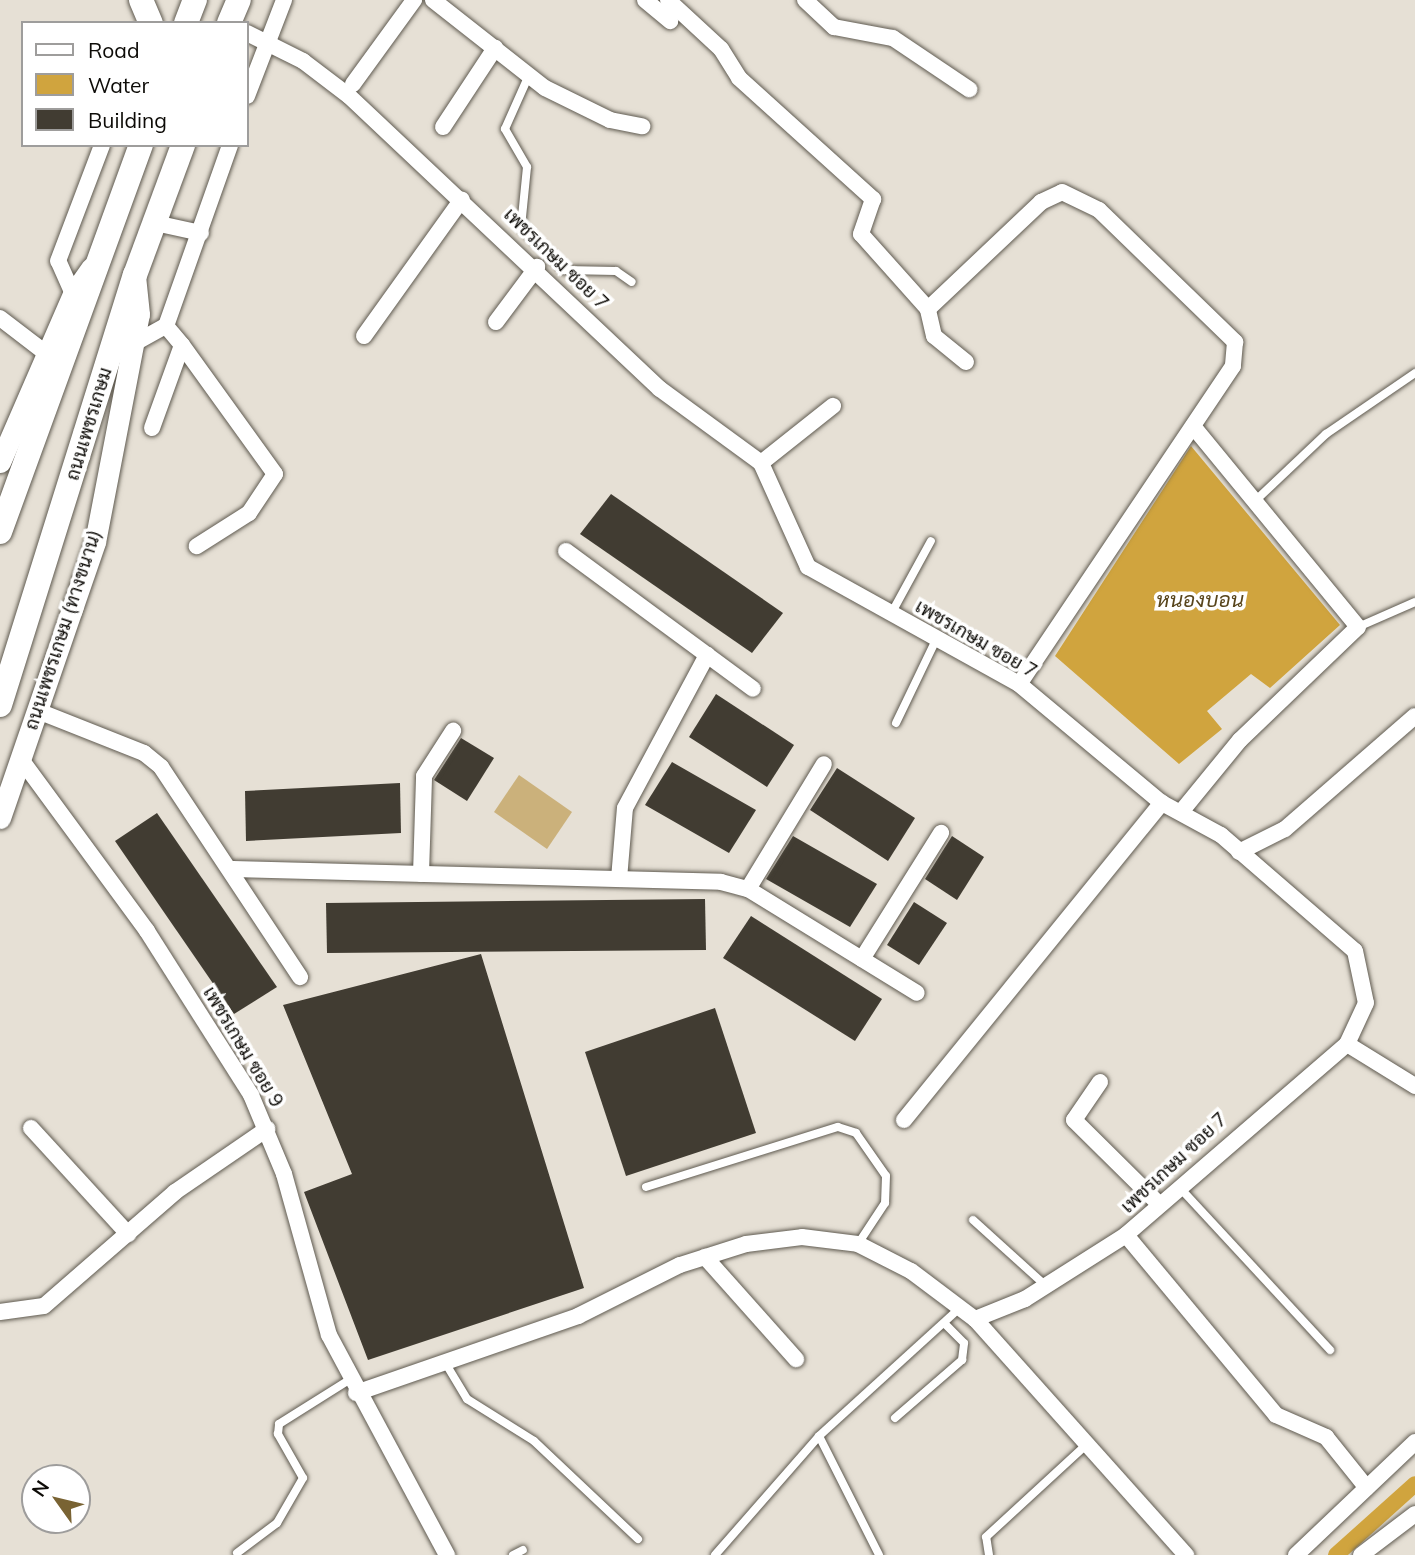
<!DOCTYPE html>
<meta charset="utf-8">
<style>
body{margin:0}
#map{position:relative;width:1415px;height:1555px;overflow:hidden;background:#e6e0d5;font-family:Mulish,Sarabun,sans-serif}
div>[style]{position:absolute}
.green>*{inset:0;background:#cbb17b}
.water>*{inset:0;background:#d0a43e}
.canal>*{height:16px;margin:-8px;padding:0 8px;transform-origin:8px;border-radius:8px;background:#d0a43e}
.building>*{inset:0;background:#413c32}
.roads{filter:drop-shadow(0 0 2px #5f5a50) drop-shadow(0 0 2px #5f5a50)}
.service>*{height:8px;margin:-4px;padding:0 4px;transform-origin:4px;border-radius:4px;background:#fff}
.minor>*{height:16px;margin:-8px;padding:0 8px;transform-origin:8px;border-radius:8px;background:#fff}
.secondary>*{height:21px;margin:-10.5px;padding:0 10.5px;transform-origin:10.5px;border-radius:10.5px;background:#fff}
.primary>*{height:24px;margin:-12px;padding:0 12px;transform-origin:12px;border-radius:12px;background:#fff}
.trunk>*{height:24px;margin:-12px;padding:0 12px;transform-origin:12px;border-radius:12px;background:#fff}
span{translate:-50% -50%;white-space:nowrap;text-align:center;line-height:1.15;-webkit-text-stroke:7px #fff;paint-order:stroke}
.street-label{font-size:19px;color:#0d0b07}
.water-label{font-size:21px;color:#58451c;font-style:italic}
.legend{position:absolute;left:21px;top:21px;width:228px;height:126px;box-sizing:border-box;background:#fff;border:2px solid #9e9d9c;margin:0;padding:9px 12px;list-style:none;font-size:21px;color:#0d0b07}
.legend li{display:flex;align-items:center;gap:14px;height:35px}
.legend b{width:35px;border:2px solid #9e9d9c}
.north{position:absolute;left:21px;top:1464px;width:70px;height:70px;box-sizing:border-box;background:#fff;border:2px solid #9e9d9c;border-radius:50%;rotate:304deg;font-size:19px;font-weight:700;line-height:28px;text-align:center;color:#0d0b07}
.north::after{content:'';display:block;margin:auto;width:24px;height:32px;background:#796333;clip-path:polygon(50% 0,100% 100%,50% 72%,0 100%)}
</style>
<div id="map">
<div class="green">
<div style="clip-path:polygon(519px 775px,572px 812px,547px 849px,494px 812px)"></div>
</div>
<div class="water">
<div style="clip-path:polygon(1191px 446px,1340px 625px,1270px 688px,1251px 674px,1207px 711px,1222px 729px,1179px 764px,1055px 656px)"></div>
</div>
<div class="canal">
<div style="left:1336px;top:1555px;width:106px;rotate:-41.9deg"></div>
</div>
<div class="building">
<div style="clip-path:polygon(611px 494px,783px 613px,752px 653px,580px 534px)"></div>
<div style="clip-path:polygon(716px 694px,794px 745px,767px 787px,689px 737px)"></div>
<div style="clip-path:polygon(461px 738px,494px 758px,467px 801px,434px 780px)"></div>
<div style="clip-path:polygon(672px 762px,756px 810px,729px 853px,645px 805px)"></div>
<div style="clip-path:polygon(837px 768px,915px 818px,888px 861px,810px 810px)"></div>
<div style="clip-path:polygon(400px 783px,401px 833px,246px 841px,245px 791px)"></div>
<div style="clip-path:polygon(157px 813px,277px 987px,234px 1014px,115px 841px)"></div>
<div style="clip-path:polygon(793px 836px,877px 884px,850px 927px,766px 879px)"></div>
<div style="clip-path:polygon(952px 836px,984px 857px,957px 900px,925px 879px)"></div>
<div style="clip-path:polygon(705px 899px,706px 950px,327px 953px,326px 903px)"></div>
<div style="clip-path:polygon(914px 902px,947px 923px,919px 965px,887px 945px)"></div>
<div style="clip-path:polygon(751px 916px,882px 999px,855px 1041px,723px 958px)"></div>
<div style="clip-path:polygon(481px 954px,584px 1288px,368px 1360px,304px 1192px,352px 1174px,283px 1005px)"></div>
<div style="clip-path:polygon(715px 1008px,756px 1133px,626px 1176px,585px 1052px)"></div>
</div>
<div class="roads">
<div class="service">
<div style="left:529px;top:75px;width:59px;rotate:114deg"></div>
<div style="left:505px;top:129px;width:44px;rotate:59.9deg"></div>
<div style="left:527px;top:167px;width:60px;rotate:95.7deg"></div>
<div style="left:521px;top:227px;width:61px;rotate:45deg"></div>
<div style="left:564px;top:270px;width:52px;rotate:1.1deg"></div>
<div style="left:616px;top:271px;width:19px;rotate:35deg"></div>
<div style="left:1254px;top:502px;width:99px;rotate:-43.4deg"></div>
<div style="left:1326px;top:434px;width:108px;rotate:-34.4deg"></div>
<div style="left:891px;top:614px;width:83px;rotate:-61.3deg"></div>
<div style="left:1358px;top:627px;width:62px;rotate:-23.7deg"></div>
<div style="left:896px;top:723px;width:92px;rotate:-64.3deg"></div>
<div style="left:646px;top:1187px;width:201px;rotate:-17.4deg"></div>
<div style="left:838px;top:1127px;width:19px;rotate:18deg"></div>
<div style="left:856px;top:1133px;width:52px;rotate:55.1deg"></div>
<div style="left:886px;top:1176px;width:27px;rotate:92deg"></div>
<div style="left:885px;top:1203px;width:49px;rotate:123.4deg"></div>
<div style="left:1180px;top:1188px;width:221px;rotate:47.2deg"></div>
<div style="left:973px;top:1220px;width:98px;rotate:42.1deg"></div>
<div style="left:446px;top:1364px;width:41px;rotate:59deg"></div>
<div style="left:467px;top:1399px;width:79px;rotate:32.1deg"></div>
<div style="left:534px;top:1441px;width:143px;rotate:43.3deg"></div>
<div style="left:895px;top:1418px;width:89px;rotate:-40.9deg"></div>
<div style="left:962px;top:1360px;width:17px;rotate:-83deg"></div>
<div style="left:964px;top:1343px;width:28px;rotate:-135deg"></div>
<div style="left:819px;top:1436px;width:133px;rotate:63.2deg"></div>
<div style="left:237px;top:1553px;width:50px;rotate:-36.9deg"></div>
<div style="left:277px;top:1523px;width:52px;rotate:-60deg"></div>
<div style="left:303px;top:1478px;width:51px;rotate:-119.6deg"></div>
<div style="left:278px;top:1434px;width:10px;rotate:-84deg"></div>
<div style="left:279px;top:1424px;width:89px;rotate:-32.1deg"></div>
<div style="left:513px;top:1555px;width:11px;rotate:-27deg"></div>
<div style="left:715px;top:1555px;width:158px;rotate:-48.8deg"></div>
<div style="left:819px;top:1436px;width:192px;rotate:-42.3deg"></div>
<div style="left:989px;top:1555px;width:18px;rotate:-99deg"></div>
<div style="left:986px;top:1537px;width:134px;rotate:-42.6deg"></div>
</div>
<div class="minor">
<div style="left:433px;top:0;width:142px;rotate:38.2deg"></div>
<div style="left:545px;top:88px;width:72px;rotate:26.2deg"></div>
<div style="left:610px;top:120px;width:33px;rotate:11deg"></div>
<div style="left:645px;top:0;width:33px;rotate:40deg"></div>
<div style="left:668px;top:0;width:72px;rotate:42.8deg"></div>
<div style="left:721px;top:49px;width:34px;rotate:58deg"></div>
<div style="left:739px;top:78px;width:181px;rotate:42.1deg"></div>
<div style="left:873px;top:199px;width:37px;rotate:109deg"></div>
<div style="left:861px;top:234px;width:101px;rotate:48.2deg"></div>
<div style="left:805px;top:0;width:40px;rotate:43deg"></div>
<div style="left:834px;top:27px;width:60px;rotate:10.6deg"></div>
<div style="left:893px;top:38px;width:92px;rotate:33.9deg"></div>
<div style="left:247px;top:33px;width:63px;rotate:26.6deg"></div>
<div style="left:303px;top:61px;width:58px;rotate:37.3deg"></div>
<div style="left:349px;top:96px;width:427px;rotate:43.3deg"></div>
<div style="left:660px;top:389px;width:125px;rotate:36.2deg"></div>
<div style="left:761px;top:463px;width:114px;rotate:65.7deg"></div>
<div style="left:808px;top:567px;width:241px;rotate:29deg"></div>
<div style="left:1019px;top:684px;width:186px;rotate:39.8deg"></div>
<div style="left:1162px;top:803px;width:67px;rotate:28.5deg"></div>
<div style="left:1221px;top:835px;width:177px;rotate:40.9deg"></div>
<div style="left:1355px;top:951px;width:53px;rotate:78.1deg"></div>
<div style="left:1366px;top:1003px;width:45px;rotate:114.9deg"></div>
<div style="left:1347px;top:1044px;width:292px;rotate:139.2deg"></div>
<div style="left:1126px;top:1235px;width:120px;rotate:147.6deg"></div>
<div style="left:1025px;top:1299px;width:54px;rotate:158.2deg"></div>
<div style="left:353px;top:84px;width:104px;rotate:-54deg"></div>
<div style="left:247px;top:96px;width:103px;rotate:-68.9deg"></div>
<div style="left:443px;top:127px;width:95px;rotate:-56.6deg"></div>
<div style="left:155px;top:223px;width:47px;rotate:12.3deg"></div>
<div style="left:73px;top:294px;width:36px;rotate:-114deg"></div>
<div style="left:58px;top:261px;width:124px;rotate:-69.2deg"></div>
<div style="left:0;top:318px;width:59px;rotate:37.5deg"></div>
<div style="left:496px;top:322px;width:69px;rotate:-53.3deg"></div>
<div style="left:364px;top:336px;width:168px;rotate:-54.4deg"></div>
<div style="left:133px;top:344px;width:38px;rotate:-29deg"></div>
<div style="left:182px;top:345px;width:159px;rotate:54.2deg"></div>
<div style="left:275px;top:474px;width:47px;rotate:123.7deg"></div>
<div style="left:249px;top:513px;width:62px;rotate:147.6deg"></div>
<div style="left:966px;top:362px;width:41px;rotate:-140.9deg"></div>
<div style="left:934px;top:336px;width:28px;rotate:-103deg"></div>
<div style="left:928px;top:309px;width:156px;rotate:-43.4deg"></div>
<div style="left:1041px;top:202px;width:23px;rotate:-25deg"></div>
<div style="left:1062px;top:192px;width:41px;rotate:25.9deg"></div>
<div style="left:1099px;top:210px;width:190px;rotate:44.1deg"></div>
<div style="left:1235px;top:342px;width:24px;rotate:95deg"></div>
<div style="left:1233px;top:366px;width:383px;rotate:123.9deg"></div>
<div style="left:152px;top:428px;width:88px;rotate:-70.1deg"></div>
<div style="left:182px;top:345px;width:25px;rotate:-130deg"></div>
<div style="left:166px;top:326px;width:192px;rotate:-70.5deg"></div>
<div style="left:761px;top:463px;width:92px;rotate:-38.4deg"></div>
<div style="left:566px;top:551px;width:232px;rotate:36.4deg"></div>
<div style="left:38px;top:711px;width:114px;rotate:21.6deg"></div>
<div style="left:144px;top:753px;width:22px;rotate:39deg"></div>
<div style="left:161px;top:767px;width:252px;rotate:56.5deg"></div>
<div style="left:20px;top:758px;width:215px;rotate:53.7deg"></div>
<div style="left:147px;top:931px;width:194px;rotate:57.6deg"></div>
<div style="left:251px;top:1095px;width:86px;rotate:67.3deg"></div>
<div style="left:284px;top:1174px;width:167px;rotate:74.4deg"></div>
<div style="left:329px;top:1335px;width:250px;rotate:61.8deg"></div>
<div style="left:1181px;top:812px;width:93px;rotate:-50.7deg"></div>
<div style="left:1240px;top:740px;width:163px;rotate:-43.8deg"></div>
<div style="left:1358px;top:627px;width:260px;rotate:-129.4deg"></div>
<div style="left:1239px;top:852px;width:51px;rotate:-26.6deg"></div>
<div style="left:1285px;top:829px;width:172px;rotate:-41deg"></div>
<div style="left:233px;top:869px;width:488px;rotate:1.5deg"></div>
<div style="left:721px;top:882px;width:28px;rotate:15deg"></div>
<div style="left:748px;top:889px;width:198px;rotate:31.6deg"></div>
<div style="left:421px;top:874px;width:98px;rotate:-88.2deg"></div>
<div style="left:424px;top:776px;width:54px;rotate:-57.2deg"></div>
<div style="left:619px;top:879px;width:71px;rotate:-85.2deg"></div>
<div style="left:625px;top:808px;width:174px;rotate:-61.8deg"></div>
<div style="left:748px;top:889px;width:146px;rotate:-58.7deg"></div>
<div style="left:862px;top:959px;width:149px;rotate:-57.9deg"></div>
<div style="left:1347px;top:1044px;width:80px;rotate:31.7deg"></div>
<div style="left:1100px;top:1082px;width:46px;rotate:124.4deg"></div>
<div style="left:1074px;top:1120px;width:120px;rotate:44.7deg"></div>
<div style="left:904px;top:1120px;width:409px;rotate:-50.9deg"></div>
<div style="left:31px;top:1128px;width:144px;rotate:47.5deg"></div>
<div style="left:1126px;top:1235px;width:234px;rotate:50.2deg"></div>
<div style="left:1276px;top:1415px;width:55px;rotate:23.7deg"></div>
<div style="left:1326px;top:1437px;width:65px;rotate:51.2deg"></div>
<div style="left:705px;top:1257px;width:137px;rotate:48.3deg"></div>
<div style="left:0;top:1312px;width:44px;rotate:-7.8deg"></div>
<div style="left:44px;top:1306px;width:174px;rotate:-41deg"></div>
<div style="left:175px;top:1192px;width:112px;rotate:-34.4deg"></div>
<div style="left:356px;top:1393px;width:235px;rotate:-19.1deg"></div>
<div style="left:578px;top:1316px;width:114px;rotate:-26.6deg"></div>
<div style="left:680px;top:1265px;width:69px;rotate:-17.7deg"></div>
<div style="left:746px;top:1244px;width:56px;rotate:-7.1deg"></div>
<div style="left:802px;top:1237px;width:56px;rotate:7.1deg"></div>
<div style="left:858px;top:1244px;width:59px;rotate:27deg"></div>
<div style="left:911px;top:1271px;width:80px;rotate:36.9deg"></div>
<div style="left:975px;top:1319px;width:317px;rotate:48.2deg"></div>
<div style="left:1296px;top:1555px;width:164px;rotate:-43.5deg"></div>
<div style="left:1361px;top:1555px;width:68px;rotate:-37.2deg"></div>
</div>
<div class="secondary">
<div style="left:0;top:462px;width:183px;rotate:-66.5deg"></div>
<div style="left:73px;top:294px;width:32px;rotate:-55deg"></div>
<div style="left:0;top:818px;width:292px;rotate:-71deg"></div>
<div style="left:95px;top:542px;width:232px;rotate:-79.1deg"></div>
<div style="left:139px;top:314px;width:37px;rotate:-96deg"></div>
</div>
<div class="primary">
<div style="left:141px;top:0;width:25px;rotate:67deg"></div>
</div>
<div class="trunk">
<div style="left:186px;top:23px;width:25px;rotate:-69deg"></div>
<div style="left:229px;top:23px;width:25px;rotate:-67deg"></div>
<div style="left:0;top:532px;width:412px;rotate:-70deg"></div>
<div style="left:0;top:705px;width:451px;rotate:-72.6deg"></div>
<div style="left:135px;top:275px;width:139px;rotate:-69.7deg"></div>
</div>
</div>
<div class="street-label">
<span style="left:556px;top:259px;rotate:44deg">เพชรเกษม ซอย 7</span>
<span style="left:89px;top:424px;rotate:-73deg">ถนนเพชรเกษม</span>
<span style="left:63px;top:630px;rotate:-72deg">ถนนเพชรเกษม (ทางขนาน)</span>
<span style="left:976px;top:639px;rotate:30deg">เพชรเกษม ซอย 7</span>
<span style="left:243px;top:1047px;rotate:59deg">เพชรเกษม ซอย 9</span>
<span style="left:1174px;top:1163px;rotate:-43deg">เพชรเกษม ซอย 7</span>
</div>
<div class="water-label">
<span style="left:1200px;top:599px">หนองบอน</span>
</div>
<ul class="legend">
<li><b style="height:9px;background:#fff"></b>Road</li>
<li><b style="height:19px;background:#d0a43e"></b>Water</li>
<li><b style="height:19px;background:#413c32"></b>Building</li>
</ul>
<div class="north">N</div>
</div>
